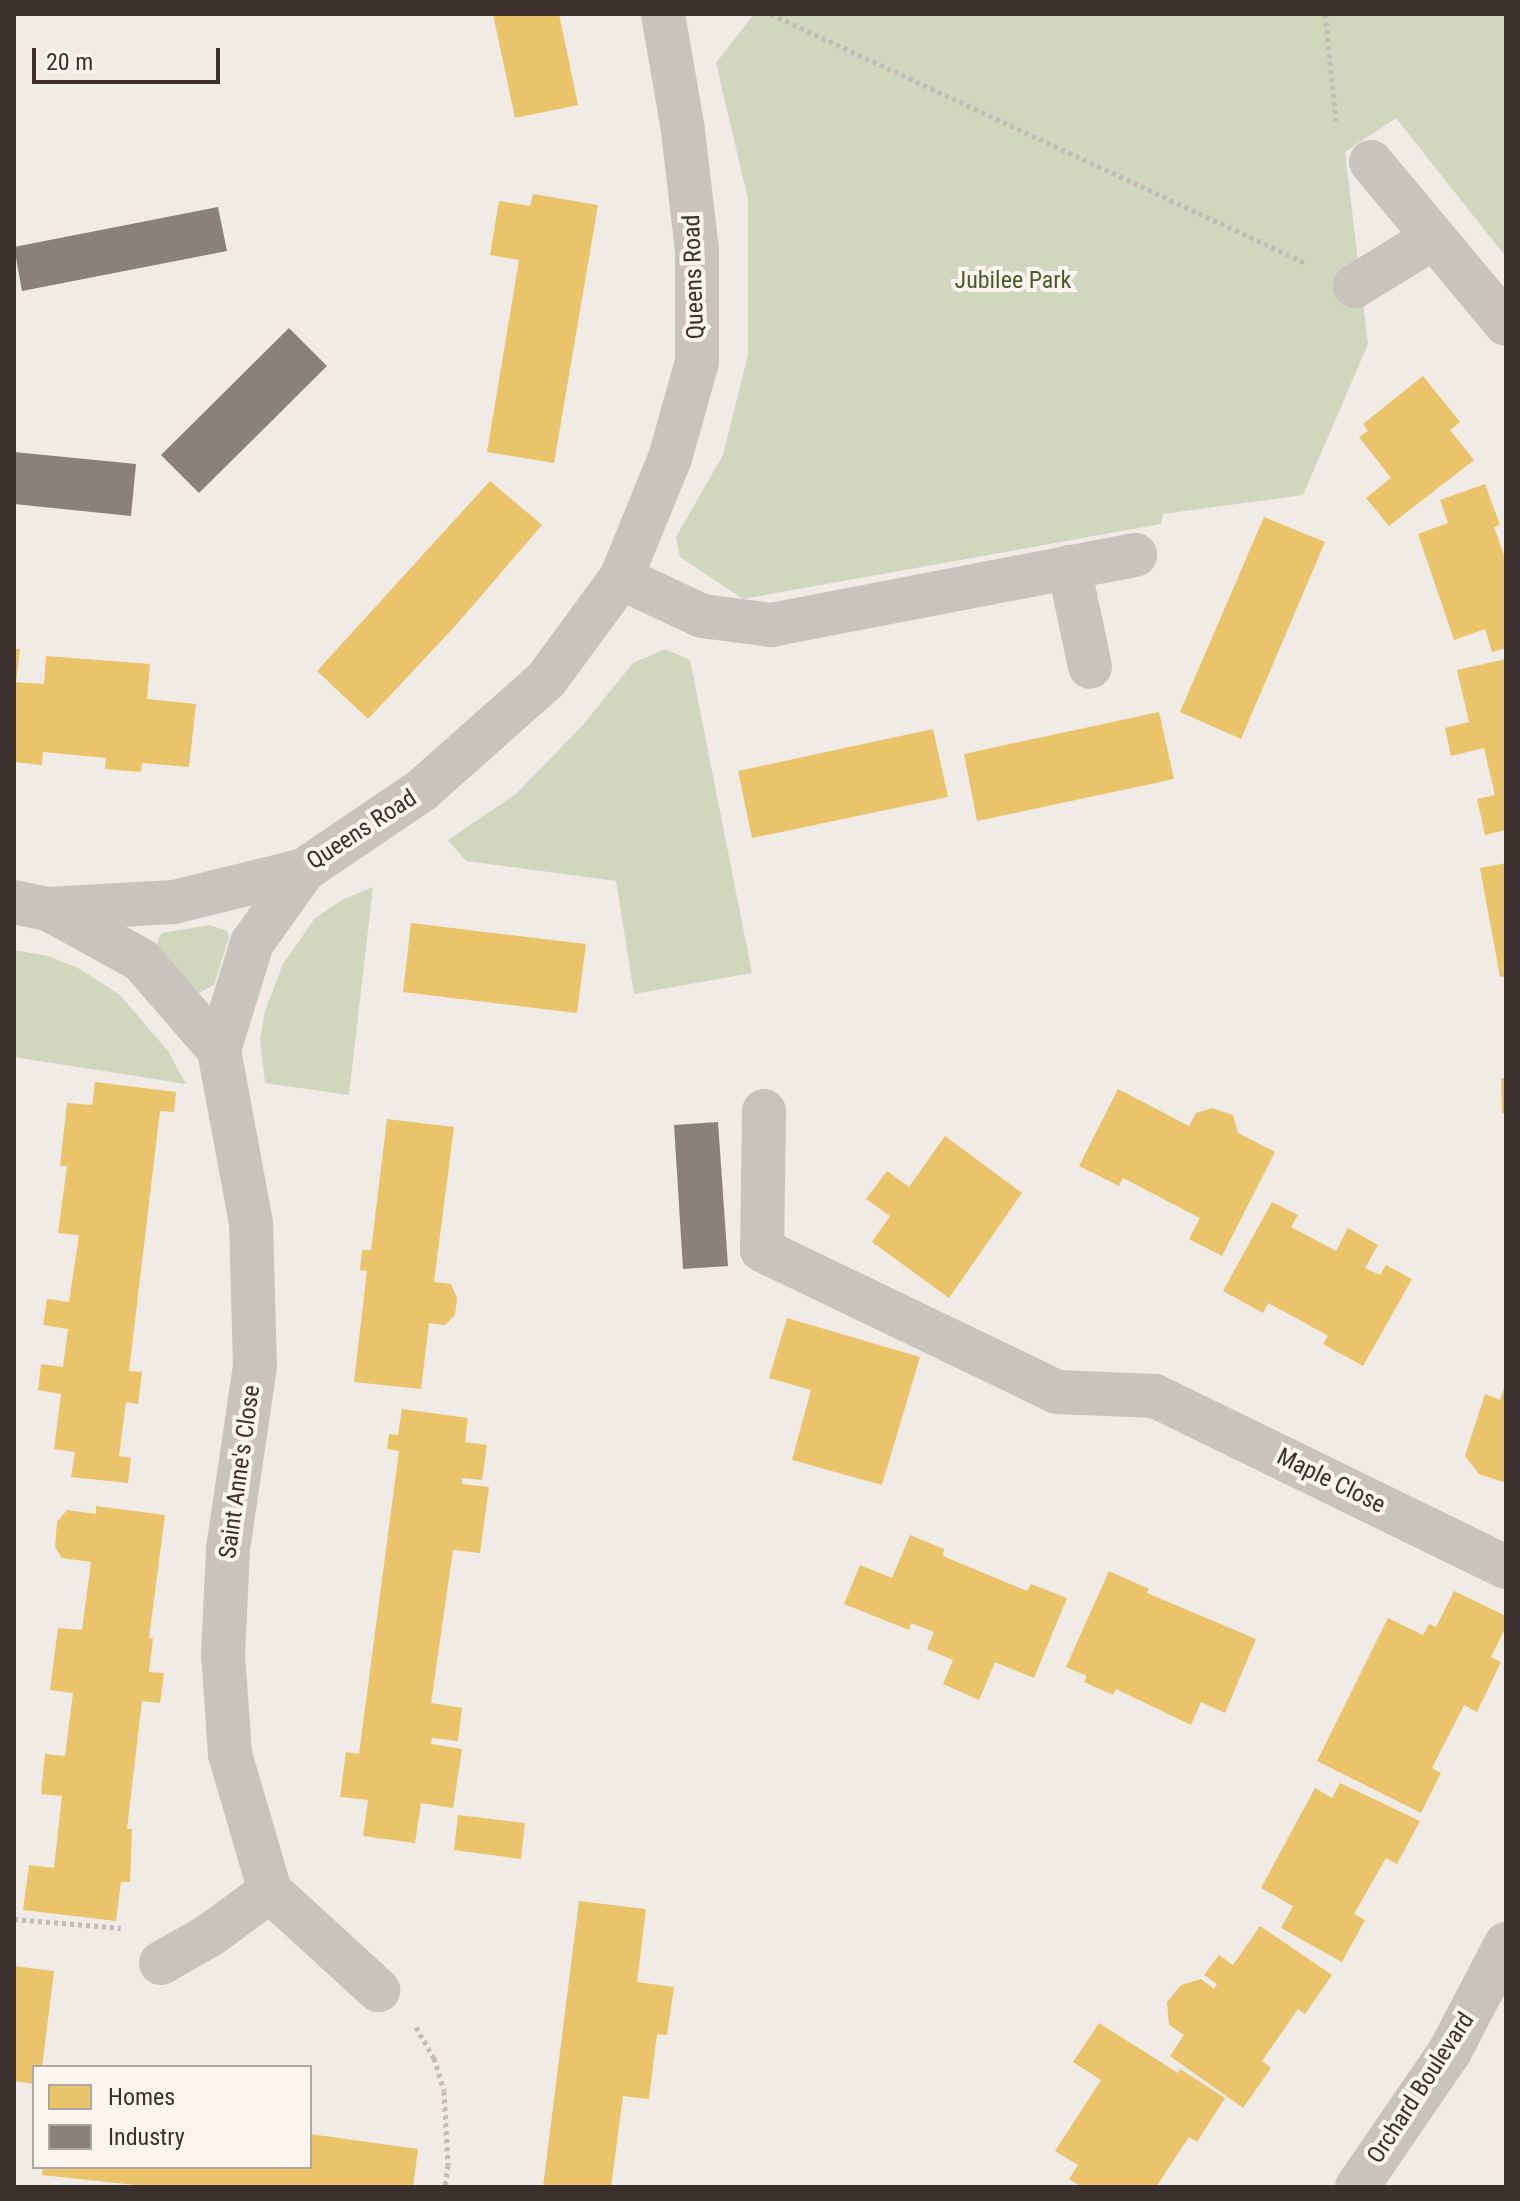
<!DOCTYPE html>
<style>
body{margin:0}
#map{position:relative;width:1520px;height:2201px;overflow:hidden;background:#f0ebe5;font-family:"Roboto Condensed",sans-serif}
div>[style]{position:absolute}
.green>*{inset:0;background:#d1d6bf}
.homes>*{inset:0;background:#e9c46a}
.industry>*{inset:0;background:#8a817c}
.path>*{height:5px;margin-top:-2.5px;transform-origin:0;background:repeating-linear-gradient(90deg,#c2bbb6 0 4px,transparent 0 8px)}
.minor>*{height:44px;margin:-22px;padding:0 22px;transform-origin:22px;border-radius:22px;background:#c9c3be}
span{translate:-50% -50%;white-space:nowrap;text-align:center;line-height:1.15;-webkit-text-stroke:8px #fbf5ee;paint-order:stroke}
.street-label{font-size:24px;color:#3b302b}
.park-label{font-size:24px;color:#4a5a2e}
.frame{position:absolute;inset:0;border:16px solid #3b302b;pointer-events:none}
.legend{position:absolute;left:32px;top:2065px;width:280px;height:104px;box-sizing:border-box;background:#fbf5ee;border:2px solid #aea6a0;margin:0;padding:10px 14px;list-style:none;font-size:24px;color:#3b302b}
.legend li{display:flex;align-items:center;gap:16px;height:40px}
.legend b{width:40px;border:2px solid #aea6a0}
.scale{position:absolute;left:32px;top:48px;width:188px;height:36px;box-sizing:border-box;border:4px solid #3b302b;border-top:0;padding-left:10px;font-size:24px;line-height:28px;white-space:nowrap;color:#3b302b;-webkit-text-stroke:6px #fbf5ee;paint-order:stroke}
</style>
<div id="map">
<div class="green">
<div style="clip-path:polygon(754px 14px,1506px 14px,1506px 257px,1396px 118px,1345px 152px,1368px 344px,1303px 495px,1163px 514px,1161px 524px,743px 599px,680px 557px,676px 537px,723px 455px,748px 355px,748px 199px,716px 63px)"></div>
<div style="clip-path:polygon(665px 649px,690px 660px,752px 973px,634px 994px,616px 881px,466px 861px,448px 840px,516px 794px,582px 726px,633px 663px)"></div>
<div style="clip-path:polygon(373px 887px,349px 1095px,265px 1083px,260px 1039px,265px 1011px,283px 964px,315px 918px,342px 900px)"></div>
<div style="clip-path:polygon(210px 925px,227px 931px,229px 937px,214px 985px,199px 993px,157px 950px,158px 939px,162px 933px)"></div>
<div style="clip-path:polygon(14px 950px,48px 956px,80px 969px,120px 995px,168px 1051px,186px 1084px,14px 1057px)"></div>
</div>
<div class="homes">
<div style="clip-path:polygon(493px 14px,559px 14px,578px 105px,515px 118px)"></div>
<div style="clip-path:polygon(533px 194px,598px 205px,554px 463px,487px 452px,519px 260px,490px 255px,499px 201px,530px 206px)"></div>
<div style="clip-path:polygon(1423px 376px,1460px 422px,1450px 430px,1474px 460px,1389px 526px,1366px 498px,1391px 478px,1359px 437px,1368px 431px,1363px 424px)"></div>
<div style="clip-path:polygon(490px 481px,542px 525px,457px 624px,368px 719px,317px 671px)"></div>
<div style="clip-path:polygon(1485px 484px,1500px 525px,1494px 527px,1506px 561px,1506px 648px,1492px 652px,1485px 629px,1454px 640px,1418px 534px,1448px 523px,1440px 500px)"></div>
<div style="clip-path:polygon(1264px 517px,1325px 542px,1241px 739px,1180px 712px)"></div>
<div style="clip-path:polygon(14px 649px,20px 649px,16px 682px,44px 684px,46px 656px,150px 664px,147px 699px,196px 704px,189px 767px,142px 763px,141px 772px,105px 769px,106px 758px,43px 752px,42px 765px,14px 762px)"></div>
<div style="clip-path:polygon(1506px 659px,1506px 830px,1485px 835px,1477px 799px,1495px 795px,1484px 748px,1451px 756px,1445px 728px,1469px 722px,1457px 670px)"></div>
<div style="clip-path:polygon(1159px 712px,1174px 779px,977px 821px,964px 754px)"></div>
<div style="clip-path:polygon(933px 729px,948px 797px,752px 838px,738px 771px)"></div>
<div style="clip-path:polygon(1506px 863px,1506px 976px,1500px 977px,1480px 868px)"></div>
<div style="clip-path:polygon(411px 923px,586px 944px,577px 1013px,403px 992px)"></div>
<div style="clip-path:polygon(1501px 1078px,1506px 1078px,1506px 1113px,1502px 1113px)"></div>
<div style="clip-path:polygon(95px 1082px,176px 1092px,174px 1112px,160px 1111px,129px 1371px,142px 1372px,138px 1404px,126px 1402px,119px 1456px,131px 1458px,128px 1483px,71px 1477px,75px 1452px,54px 1449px,61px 1394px,38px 1390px,41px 1364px,63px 1367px,68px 1329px,43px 1325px,47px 1299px,69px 1302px,79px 1235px,58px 1233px,67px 1166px,60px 1166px,67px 1103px,92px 1105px)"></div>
<div style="clip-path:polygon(1118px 1089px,1189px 1126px,1196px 1113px,1212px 1108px,1233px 1115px,1238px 1133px,1275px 1152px,1222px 1256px,1189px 1239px,1200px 1218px,1123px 1178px,1119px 1186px,1079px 1166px)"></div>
<div style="clip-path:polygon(387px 1119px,454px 1127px,434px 1282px,451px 1284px,457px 1298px,455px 1315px,445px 1325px,429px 1323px,421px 1389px,354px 1382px,367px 1271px,360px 1270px,362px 1250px,371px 1250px)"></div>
<div style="clip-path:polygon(945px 1136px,1022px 1193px,949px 1298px,872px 1242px,890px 1216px,866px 1199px,887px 1171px,909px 1187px)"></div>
<div style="clip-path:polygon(1272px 1202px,1298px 1215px,1291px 1227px,1336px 1251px,1348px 1228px,1378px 1245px,1365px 1268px,1380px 1275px,1386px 1265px,1412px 1279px,1363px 1366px,1323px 1344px,1328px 1336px,1298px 1319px,1268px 1303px,1263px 1313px,1223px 1291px)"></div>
<div style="clip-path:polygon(787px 1318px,920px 1357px,882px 1485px,792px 1460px,811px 1390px,769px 1378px)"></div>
<div style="clip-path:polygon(1506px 1382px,1506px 1483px,1479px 1474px,1465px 1456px,1485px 1394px,1500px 1400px)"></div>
<div style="clip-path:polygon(402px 1409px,468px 1418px,465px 1442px,487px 1445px,482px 1480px,462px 1478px,462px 1484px,489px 1487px,480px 1553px,453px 1550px,431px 1703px,462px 1708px,458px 1741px,432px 1738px,431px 1744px,462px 1749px,453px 1808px,421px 1803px,415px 1843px,363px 1836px,368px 1800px,340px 1797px,346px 1752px,359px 1754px,399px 1451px,387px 1449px,389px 1434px,398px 1435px)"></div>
<div style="clip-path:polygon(96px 1506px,165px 1515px,149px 1638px,153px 1639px,149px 1672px,164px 1673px,160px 1703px,142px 1701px,127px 1829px,132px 1829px,130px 1882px,121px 1882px,116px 1921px,23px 1910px,29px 1865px,54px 1868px,62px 1796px,41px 1794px,45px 1754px,65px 1756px,73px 1693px,50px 1690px,58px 1628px,82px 1630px,91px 1562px,62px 1558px,55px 1547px,57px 1522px,67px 1510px,96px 1514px)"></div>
<div style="clip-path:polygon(910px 1535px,944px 1549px,943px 1556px,1027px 1591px,1031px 1584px,1067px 1598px,1034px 1678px,995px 1662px,979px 1700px,943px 1684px,953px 1660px,927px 1649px,934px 1632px,911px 1623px,909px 1630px,844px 1604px,860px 1565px,892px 1578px)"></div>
<div style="clip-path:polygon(1109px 1571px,1149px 1589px,1147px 1593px,1256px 1639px,1225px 1713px,1201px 1702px,1191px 1725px,1116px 1689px,1113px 1695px,1084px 1682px,1087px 1676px,1066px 1667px)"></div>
<div style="clip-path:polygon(1454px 1591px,1506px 1616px,1506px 1627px,1491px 1657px,1501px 1662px,1477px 1712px,1464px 1705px,1432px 1768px,1441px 1773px,1421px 1813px,1317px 1761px,1388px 1618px,1423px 1635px,1429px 1624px,1436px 1627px)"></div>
<div style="clip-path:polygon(1340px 1783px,1420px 1821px,1397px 1864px,1386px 1858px,1354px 1914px,1365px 1920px,1342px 1962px,1281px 1928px,1293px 1906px,1261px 1888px,1315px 1788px,1332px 1798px)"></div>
<div style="clip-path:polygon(458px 1815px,525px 1823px,521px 1859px,454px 1850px)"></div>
<div style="clip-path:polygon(579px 1901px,646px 1909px,637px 1982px,674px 1987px,667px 2035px,657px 2034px,649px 2099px,623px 2096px,611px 2187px,543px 2187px)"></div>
<div style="clip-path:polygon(1260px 1926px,1332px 1975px,1305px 2014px,1298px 2009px,1262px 2061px,1271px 2068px,1243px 2108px,1170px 2056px,1184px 2035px,1169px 2025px,1167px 2002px,1181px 1985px,1201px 1979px,1214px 1989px,1217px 1984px,1204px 1975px,1219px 1955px,1233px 1965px)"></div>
<div style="clip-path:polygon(14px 1966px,54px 1971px,42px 2067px,34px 2067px,34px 2084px,14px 2081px)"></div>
<div style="clip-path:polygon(1099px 2023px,1178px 2073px,1180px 2069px,1225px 2098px,1197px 2142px,1189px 2137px,1156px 2187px,1082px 2187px,1069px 2179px,1078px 2165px,1055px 2151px,1101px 2080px,1073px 2062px)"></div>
<div style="clip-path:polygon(310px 2134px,418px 2149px,413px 2187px,153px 2187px,42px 2175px,43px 2167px,310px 2167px)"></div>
</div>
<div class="industry">
<div style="clip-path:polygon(218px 207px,227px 251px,22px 291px,14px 247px)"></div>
<div style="clip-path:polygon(289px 328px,327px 366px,199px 493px,161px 455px)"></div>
<div style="clip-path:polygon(14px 452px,136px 464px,131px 516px,14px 504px)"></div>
<div style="clip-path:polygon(718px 1122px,728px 1266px,683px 1269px,674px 1125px)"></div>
</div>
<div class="path">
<div style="left:771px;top:14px;width:590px;rotate:24.96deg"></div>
<div style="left:1325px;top:14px;width:107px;rotate:84.1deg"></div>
<div style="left:14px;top:1919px;width:107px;rotate:4.8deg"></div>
<div style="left:416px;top:2027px;width:36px;rotate:60deg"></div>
<div style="left:434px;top:2058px;width:34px;rotate:73deg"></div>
<div style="left:444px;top:2091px;width:74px;rotate:86.9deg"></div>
<div style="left:448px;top:2165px;width:22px;rotate:98deg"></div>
</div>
<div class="minor">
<div style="left:1371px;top:162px;width:211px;rotate:50.2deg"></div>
<div style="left:1355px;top:286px;width:92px;rotate:-31.6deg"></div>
<div style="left:1069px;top:567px;width:102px;rotate:78.1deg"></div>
<div style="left:621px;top:578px;width:89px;rotate:25.1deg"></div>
<div style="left:702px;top:616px;width:70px;rotate:7.4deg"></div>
<div style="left:771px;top:625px;width:371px;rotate:-10.9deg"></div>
<div style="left:14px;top:902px;width:35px;rotate:12deg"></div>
<div style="left:48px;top:909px;width:126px;rotate:-3.2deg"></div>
<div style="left:174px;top:902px;width:134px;rotate:-13.8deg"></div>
<div style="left:304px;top:870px;width:143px;rotate:-34.1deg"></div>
<div style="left:422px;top:790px;width:166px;rotate:-41.6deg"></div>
<div style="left:546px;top:680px;width:127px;rotate:-53.7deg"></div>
<div style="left:621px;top:578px;width:130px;rotate:-67.8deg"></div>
<div style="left:670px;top:458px;width:100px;rotate:-74.3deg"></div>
<div style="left:697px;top:362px;width:112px;rotate:-90deg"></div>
<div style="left:697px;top:250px;width:121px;rotate:-96.7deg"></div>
<div style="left:683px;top:130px;width:118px;rotate:-99.8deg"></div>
<div style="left:48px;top:909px;width:106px;rotate:28.7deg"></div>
<div style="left:141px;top:960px;width:119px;rotate:49.1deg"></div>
<div style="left:764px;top:1111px;width:139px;rotate:90.8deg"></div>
<div style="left:762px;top:1250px;width:327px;rotate:25.7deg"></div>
<div style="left:1057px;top:1392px;width:98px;rotate:2.3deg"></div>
<div style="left:1155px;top:1396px;width:390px;rotate:26deg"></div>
<div style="left:270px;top:1891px;width:143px;rotate:-106.3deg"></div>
<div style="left:230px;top:1754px;width:99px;rotate:-94deg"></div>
<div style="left:223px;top:1655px;width:106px;rotate:-87.3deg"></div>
<div style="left:228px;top:1549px;width:185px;rotate:-81.6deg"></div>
<div style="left:255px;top:1366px;width:143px;rotate:-91.6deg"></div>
<div style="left:251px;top:1223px;width:176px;rotate:-100.5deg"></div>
<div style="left:219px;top:1050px;width:112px;rotate:-72.9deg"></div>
<div style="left:252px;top:943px;width:90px;rotate:-54.5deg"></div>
<div style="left:161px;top:1963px;width:56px;rotate:-29.7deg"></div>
<div style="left:210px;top:1935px;width:74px;rotate:-36.3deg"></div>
<div style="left:270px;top:1891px;width:147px;rotate:42.5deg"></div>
<div style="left:1357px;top:2187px;width:165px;rotate:-55.6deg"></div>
<div style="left:1450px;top:2051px;width:121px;rotate:-62.4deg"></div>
</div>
<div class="street-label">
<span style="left:694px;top:277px;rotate:-92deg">Queens Road</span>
<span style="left:362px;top:830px;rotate:-33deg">Queens Road</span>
<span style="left:240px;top:1472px;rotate:-82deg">Saint Anne's Close</span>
<span style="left:1331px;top:1481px;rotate:26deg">Maple Close</span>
<span style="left:1421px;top:2088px;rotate:-57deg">Orchard Boulevard</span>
</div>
<div class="park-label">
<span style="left:1013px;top:281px">Jubilee Park</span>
</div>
<div class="frame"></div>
<ul class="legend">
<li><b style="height:22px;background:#e9c46a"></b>Homes</li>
<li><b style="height:22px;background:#8a817c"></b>Industry</li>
</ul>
<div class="scale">20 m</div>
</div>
